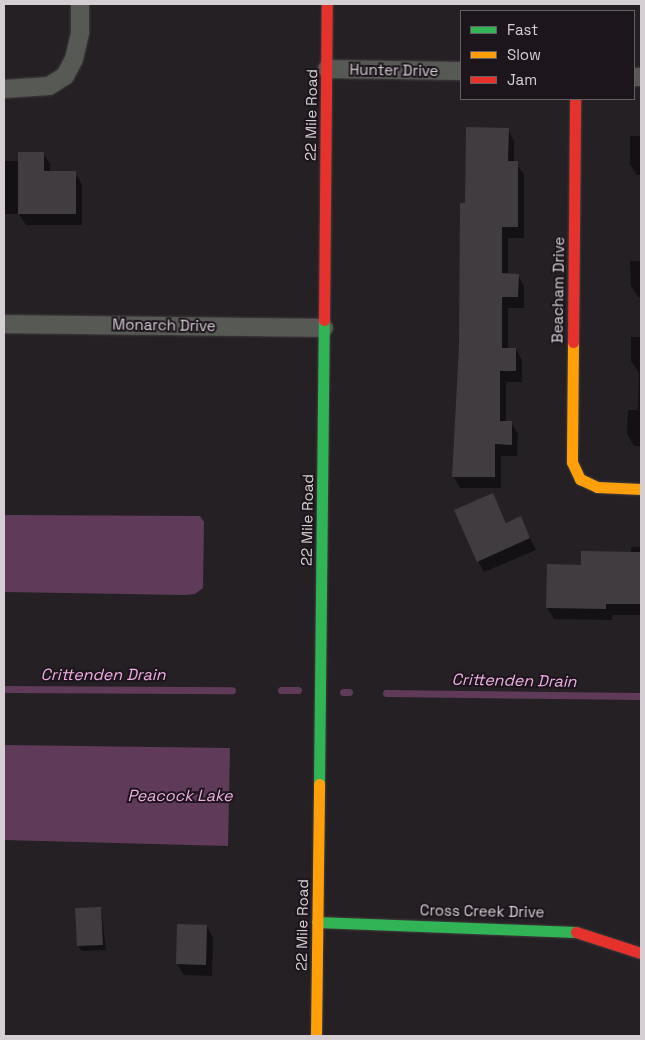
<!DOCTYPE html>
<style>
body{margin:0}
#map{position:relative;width:645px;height:1040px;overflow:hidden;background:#252024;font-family:"Space Grotesk",sans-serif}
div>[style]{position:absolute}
.water>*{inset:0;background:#5f3b59}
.shadow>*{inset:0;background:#0007}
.stream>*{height:7px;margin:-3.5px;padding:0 3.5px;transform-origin:3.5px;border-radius:3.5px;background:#5f3b59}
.building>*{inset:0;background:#403c3f}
.roads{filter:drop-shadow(0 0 1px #403d3f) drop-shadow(0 0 1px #403d3f)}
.street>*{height:18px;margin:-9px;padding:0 9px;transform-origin:9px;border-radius:9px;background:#575954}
.fast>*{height:11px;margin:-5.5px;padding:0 5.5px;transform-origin:5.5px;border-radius:5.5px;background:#30b455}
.slow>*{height:11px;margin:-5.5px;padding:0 5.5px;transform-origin:5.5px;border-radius:5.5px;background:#ff9f0a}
.jam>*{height:11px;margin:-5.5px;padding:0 5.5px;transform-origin:5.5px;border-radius:5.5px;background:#e5322d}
span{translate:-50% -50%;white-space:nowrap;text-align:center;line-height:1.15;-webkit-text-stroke:4px #1d151c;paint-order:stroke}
.street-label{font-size:15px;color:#d5cfd4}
.water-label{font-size:16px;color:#efaee4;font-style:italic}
.frame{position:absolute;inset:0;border:5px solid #d5cfd4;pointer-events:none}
.legend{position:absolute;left:460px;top:10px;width:175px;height:90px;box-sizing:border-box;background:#1d151c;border:1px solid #675f66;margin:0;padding:6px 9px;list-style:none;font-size:15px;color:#d5cfd4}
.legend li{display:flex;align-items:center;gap:10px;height:25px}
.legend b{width:25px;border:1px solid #675f66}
</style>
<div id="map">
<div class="water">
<div style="clip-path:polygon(4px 515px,200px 516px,204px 522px,203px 588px,195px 594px,185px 595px,4px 592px)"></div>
<div style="clip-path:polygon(4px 745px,230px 748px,228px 846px,4px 840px)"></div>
</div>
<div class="shadow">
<div style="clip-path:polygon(508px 129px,514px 141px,514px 162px,524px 174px,524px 238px,508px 238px,508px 275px,518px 275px,524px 286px,524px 308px,508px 308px,508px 349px,516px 349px,522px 360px,522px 382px,506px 382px,506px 422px,511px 422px,518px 434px,517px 456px,501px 456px,501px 488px,460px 488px,454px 477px,466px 204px)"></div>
<div style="clip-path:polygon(630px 136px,641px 136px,641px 175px,637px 175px,630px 164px)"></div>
<div style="clip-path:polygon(43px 153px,50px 164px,50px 173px,75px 173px,82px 184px,82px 225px,26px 225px,19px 214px,4px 214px,4px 161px,19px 161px)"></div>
<div style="clip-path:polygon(630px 261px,641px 261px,641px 297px,638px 297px,631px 286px)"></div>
<div style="clip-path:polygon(631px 337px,641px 337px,641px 446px,634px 446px,627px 434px,628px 410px,638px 410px,639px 373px,631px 361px)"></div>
<div style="clip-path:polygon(493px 494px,507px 524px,520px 518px,536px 550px,484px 572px,478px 561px)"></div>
<div style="clip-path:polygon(631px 547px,641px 547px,641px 615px,612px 615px,612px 620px,554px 619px,547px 608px,582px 566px,631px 553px)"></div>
<div style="clip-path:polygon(101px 908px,106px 950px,82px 951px,78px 946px)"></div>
<div style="clip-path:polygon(207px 926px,213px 938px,212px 976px,184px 975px,177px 964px)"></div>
</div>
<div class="stream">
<div style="left:4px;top:689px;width:228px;rotate:0.3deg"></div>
<div style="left:281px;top:690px;width:17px"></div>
<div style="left:343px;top:692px;width:6px"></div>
<div style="left:386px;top:693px;width:255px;rotate:0.7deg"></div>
</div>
<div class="building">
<div style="clip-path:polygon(466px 127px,509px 128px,508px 161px,518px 161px,518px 227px,502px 227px,502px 273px,519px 274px,518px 297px,502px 297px,502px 348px,516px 348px,516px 371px,500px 371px,500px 421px,512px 421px,512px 445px,495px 444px,495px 477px,452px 477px,459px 347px,460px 203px,465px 203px)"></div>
<div style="clip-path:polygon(18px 152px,44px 152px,44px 171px,76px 171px,76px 214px,18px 214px)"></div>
<div style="clip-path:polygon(493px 493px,506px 523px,521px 516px,530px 538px,477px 562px,454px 510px)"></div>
<div style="clip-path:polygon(581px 551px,641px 552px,641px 604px,606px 604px,606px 609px,546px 608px,547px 564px,581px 565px)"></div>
<div style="clip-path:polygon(101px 907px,103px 945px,77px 946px,75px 908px)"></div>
<div style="clip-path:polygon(177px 924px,207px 925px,206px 965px,176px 964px)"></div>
</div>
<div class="roads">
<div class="street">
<div style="left:327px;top:69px;width:134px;rotate:0.9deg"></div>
<div style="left:634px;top:77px;width:7px"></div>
<div style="left:4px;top:89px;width:45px;rotate:-3.8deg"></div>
<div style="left:49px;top:86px;width:19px;rotate:-32deg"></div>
<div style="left:65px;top:76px;width:19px;rotate:-62deg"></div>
<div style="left:74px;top:59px;width:28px;rotate:-77deg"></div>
<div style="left:80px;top:32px;width:28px;rotate:-90deg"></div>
<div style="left:4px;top:324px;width:320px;rotate:0.7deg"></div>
</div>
<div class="fast">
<div style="left:319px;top:784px;width:464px;rotate:-89.4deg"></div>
<div style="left:317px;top:922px;width:259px;rotate:2.2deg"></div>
</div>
<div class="slow">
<div style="left:573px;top:342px;width:120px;rotate:90.5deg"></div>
<div style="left:572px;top:462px;width:19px;rotate:65deg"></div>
<div style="left:580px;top:479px;width:19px;rotate:25deg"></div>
<div style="left:597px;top:487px;width:44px;rotate:2.6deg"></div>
<div style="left:316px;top:1036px;width:252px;rotate:-89.3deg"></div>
</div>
<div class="jam">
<div style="left:324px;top:320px;width:316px;rotate:-89.5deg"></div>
<div style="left:573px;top:342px;width:243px;rotate:-89.5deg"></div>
<div style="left:576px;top:932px;width:68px;rotate:17.9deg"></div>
</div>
</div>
<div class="street-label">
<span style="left:394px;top:70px;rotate:1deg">Hunter Drive</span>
<span style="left:311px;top:115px;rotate:-89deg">22 Mile Road</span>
<span style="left:558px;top:290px;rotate:-89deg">Beacham Drive</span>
<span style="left:164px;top:325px;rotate:1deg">Monarch Drive</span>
<span style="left:307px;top:520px;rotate:-89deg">22 Mile Road</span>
<span style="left:482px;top:911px;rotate:1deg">Cross Creek Drive</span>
<span style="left:302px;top:925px;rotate:-89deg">22 Mile Road</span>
</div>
<div class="water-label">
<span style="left:103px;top:675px">Crittenden Drain</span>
<span style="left:514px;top:681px;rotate:1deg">Crittenden Drain</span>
<span style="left:180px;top:796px">Peacock Lake</span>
</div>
<div class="frame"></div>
<ul class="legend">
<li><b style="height:6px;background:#30b455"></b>Fast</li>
<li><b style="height:6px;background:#ff9f0a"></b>Slow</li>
<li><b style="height:6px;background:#e5322d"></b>Jam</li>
</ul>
</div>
